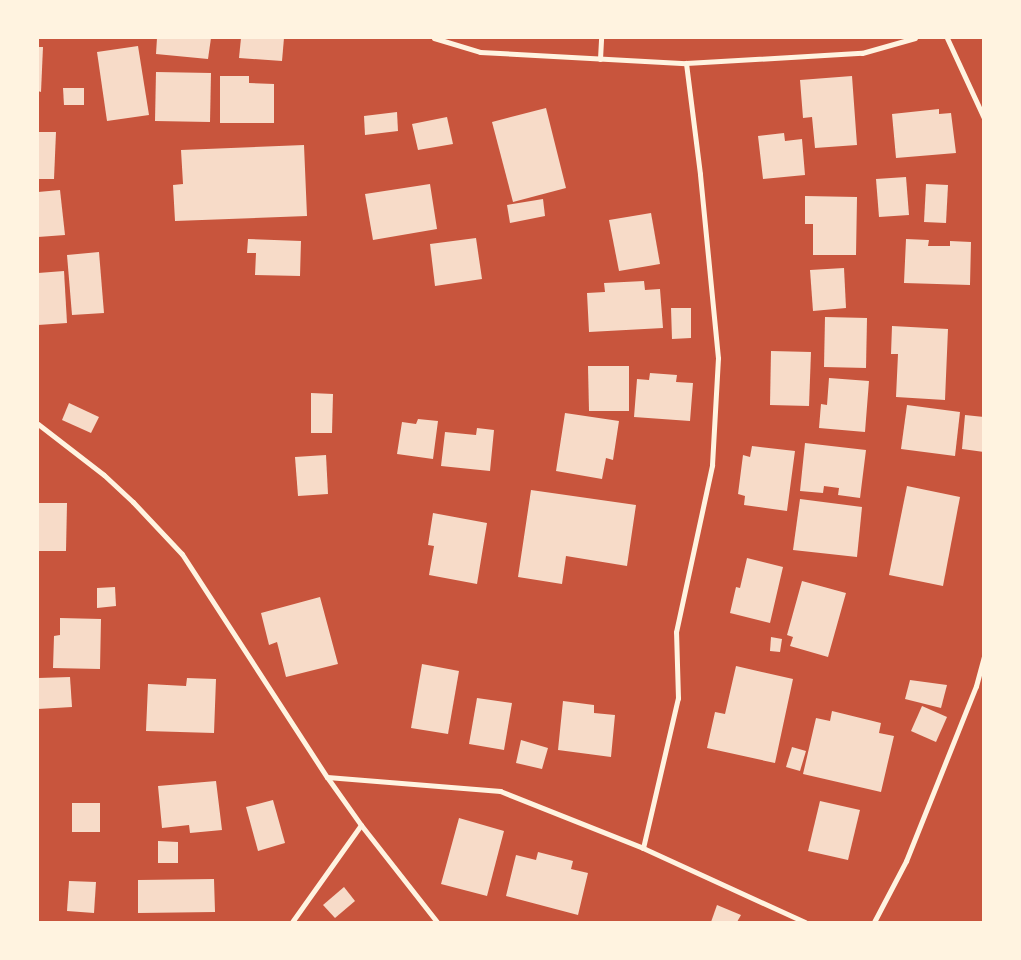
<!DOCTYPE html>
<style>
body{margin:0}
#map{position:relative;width:1021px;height:960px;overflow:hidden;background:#c8553d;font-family:"IBM Plex Sans",sans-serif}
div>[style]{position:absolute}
.building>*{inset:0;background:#f7dbc8}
.minor>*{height:5px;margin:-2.5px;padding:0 2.5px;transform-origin:2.5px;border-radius:2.5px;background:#fff3e0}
span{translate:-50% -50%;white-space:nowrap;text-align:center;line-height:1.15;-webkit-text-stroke:4.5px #fff3e0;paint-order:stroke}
.frame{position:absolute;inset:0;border:39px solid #fff3e0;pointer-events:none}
</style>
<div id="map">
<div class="building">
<div style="clip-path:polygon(157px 38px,211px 38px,208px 59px,156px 54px)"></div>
<div style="clip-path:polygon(241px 38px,284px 38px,282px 61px,239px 58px)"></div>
<div style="clip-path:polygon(138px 46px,149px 115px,107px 121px,97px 52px)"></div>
<div style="clip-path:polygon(38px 47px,43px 47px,41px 92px,38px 91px)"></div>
<div style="clip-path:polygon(156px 72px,211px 73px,210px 122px,155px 121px)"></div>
<div style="clip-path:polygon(220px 76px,249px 76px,249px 83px,274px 84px,274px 123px,220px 123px)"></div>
<div style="clip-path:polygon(852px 76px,857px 145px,815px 148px,812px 117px,803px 118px,800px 80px)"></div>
<div style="clip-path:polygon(63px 88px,84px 88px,84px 105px,64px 105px)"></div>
<div style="clip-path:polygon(546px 108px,566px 188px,513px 202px,492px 122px)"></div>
<div style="clip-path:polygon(939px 109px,939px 114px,951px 113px,956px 153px,896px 158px,892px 114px)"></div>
<div style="clip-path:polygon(397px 112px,398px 131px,365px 135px,364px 116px)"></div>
<div style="clip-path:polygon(447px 117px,453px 144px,418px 150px,412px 124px)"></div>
<div style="clip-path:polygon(38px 132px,56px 132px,54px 179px,38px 179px)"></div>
<div style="clip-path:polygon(784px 133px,785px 141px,802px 139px,805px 175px,763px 179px,758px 136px)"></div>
<div style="clip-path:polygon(304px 145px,307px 216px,175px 221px,173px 185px,183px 184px,181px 150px)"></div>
<div style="clip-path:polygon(906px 177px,909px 215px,879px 217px,876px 179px)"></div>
<div style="clip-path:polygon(430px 184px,437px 229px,373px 240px,365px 194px)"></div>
<div style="clip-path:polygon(926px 184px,948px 185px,946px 223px,924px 222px)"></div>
<div style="clip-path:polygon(60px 190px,65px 235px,38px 237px,38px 192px)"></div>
<div style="clip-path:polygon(805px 196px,857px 197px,856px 255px,813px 255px,813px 224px,805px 224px)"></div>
<div style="clip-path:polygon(543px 199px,545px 216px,510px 223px,507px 205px)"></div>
<div style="clip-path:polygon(651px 213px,660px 264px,619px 271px,609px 220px)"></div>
<div style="clip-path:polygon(476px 238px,482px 279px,435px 286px,430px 244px)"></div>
<div style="clip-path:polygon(248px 239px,301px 241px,300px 276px,255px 275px,256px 253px,247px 253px)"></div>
<div style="clip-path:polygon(906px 239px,929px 240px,928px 246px,950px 246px,950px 241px,971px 242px,970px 285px,904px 283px)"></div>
<div style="clip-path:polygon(99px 252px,104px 313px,72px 315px,67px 255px)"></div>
<div style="clip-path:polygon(844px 268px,846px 308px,813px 311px,810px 270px)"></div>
<div style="clip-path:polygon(64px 271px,67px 323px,38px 325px,38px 273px)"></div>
<div style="clip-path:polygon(644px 281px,645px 290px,660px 289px,663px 328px,589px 332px,587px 293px,605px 292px,604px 283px)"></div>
<div style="clip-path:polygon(671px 308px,691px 308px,691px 338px,672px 339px)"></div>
<div style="clip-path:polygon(825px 317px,867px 318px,866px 368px,824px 367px)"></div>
<div style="clip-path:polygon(892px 326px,948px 329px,945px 400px,896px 397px,898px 354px,891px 354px)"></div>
<div style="clip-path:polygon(771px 351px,811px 352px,809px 406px,770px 405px)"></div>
<div style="clip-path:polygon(588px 366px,629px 366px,629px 411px,589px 411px)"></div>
<div style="clip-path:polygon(650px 373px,677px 375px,676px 382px,693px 383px,690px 421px,634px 417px,637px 379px,649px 380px)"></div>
<div style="clip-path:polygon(829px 378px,869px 381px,865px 432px,819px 428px,821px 404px,827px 405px)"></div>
<div style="clip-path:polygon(311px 393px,333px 394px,332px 433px,311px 433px)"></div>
<div style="clip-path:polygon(69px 403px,99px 417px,91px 433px,62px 420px)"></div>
<div style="clip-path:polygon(907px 405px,960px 412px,955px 456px,901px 449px)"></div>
<div style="clip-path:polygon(565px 413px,619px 421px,613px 460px,606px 458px,602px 479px,556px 471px)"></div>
<div style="clip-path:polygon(965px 415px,984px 417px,984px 452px,962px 449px)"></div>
<div style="clip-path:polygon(418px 419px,438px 421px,433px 459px,397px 454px,402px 422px,416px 424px)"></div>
<div style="clip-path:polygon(477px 428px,494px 430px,490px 471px,441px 466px,445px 432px,476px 435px)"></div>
<div style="clip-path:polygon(805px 443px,866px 450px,860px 498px,838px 495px,839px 488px,824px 486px,823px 493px,800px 491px)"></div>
<div style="clip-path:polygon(752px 446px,795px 451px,787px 511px,744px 505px,745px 496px,738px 494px,743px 455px,750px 457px)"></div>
<div style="clip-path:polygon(326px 455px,328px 494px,298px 496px,295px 457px)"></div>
<div style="clip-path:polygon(907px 486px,960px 497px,943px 586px,889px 575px)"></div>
<div style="clip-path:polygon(531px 490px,636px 505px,627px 566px,566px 556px,562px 584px,518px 577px)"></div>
<div style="clip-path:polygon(800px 499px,862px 507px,857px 557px,793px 550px)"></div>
<div style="clip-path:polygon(38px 503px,67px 503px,66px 551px,38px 551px)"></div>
<div style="clip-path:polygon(433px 513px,487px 523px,477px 584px,429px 575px,434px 546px,428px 545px)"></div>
<div style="clip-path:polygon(747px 558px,783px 567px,770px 623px,730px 613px,736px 587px,740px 588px)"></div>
<div style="clip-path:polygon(802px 581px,846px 593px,828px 657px,790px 646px,793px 637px,787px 635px)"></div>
<div style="clip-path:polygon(115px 587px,116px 606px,97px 608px,97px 588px)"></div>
<div style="clip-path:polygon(320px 597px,338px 664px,286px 677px,277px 642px,269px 645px,261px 613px)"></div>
<div style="clip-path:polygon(60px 618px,101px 619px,100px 669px,53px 668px,54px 636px,60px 635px)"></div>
<div style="clip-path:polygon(771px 637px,782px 639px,780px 652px,770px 651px)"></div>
<div style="clip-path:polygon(422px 664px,459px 671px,448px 734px,411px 728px)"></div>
<div style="clip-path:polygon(736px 666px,793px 679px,775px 763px,707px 748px,715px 712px,725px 714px)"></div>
<div style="clip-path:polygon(70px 677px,72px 707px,38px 709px,38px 678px)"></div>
<div style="clip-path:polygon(187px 678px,216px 679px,214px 733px,146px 731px,148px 684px,186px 686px)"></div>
<div style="clip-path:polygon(910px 680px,947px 685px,941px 708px,905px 699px)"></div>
<div style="clip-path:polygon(477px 698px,512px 703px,504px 750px,469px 744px)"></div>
<div style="clip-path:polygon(563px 701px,594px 705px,594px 713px,615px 715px,611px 757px,558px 750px)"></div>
<div style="clip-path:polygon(922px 706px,947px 717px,936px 742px,911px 731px)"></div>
<div style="clip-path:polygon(832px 711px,881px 723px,879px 733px,894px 736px,881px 792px,803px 774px,816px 718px,830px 721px)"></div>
<div style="clip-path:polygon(521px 740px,548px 748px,542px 769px,516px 763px)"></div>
<div style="clip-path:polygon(792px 747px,806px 751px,800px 771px,786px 767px)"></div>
<div style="clip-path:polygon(216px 781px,222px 830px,190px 833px,189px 825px,162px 828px,158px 786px)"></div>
<div style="clip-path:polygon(273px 800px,285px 843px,258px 851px,246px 807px)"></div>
<div style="clip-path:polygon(820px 801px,860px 810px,848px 860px,808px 851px)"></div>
<div style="clip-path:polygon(72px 803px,100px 803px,100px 832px,72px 832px)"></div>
<div style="clip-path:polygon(459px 818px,504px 831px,487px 896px,441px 884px)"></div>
<div style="clip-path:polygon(158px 841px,178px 842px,178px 863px,158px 863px)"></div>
<div style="clip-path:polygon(538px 852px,573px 861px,571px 869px,588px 873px,578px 915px,506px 896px,516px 855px,536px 860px)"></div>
<div style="clip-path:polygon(214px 879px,215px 912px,138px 913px,138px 880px)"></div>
<div style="clip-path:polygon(69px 881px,96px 882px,94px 913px,67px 911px)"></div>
<div style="clip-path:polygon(344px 887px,355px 901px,335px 918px,323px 905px)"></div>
<div style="clip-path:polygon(717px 905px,741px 915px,737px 922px,711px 922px)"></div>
</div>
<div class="minor">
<div style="left:434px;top:38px;width:48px;rotate:16.9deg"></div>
<div style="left:480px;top:52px;width:206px;rotate:3.1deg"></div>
<div style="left:686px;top:63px;width:176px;rotate:-3.3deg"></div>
<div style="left:862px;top:53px;width:55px;rotate:-15.8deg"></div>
<div style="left:947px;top:38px;width:88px;rotate:65.2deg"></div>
<div style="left:600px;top:59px;width:21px;rotate:-87deg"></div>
<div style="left:38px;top:424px;width:83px;rotate:37.7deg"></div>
<div style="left:104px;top:475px;width:40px;rotate:43deg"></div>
<div style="left:133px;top:502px;width:71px;rotate:46.7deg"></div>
<div style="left:182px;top:554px;width:266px;rotate:57deg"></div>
<div style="left:327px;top:777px;width:59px;rotate:54.7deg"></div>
<div style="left:361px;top:825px;width:123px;rotate:51.9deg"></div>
<div style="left:327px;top:777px;width:174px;rotate:4.6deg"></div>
<div style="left:500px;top:791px;width:154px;rotate:21.7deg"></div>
<div style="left:643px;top:848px;width:178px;rotate:24.6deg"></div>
<div style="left:643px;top:848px;width:154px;rotate:-76.9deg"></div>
<div style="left:678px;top:698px;width:66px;rotate:-91.7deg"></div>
<div style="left:676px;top:632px;width:171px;rotate:-77.8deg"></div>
<div style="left:712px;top:465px;width:107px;rotate:-86.8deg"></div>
<div style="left:718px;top:358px;width:185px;rotate:-95.6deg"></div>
<div style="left:700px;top:174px;width:112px;rotate:-97.2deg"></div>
<div style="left:292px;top:922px;width:119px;rotate:-54.6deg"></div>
<div style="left:874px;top:922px;width:69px;rotate:-62.3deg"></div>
<div style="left:906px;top:861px;width:188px;rotate:-68.2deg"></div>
<div style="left:976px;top:686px;width:30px;rotate:-75deg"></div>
</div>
<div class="frame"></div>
</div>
